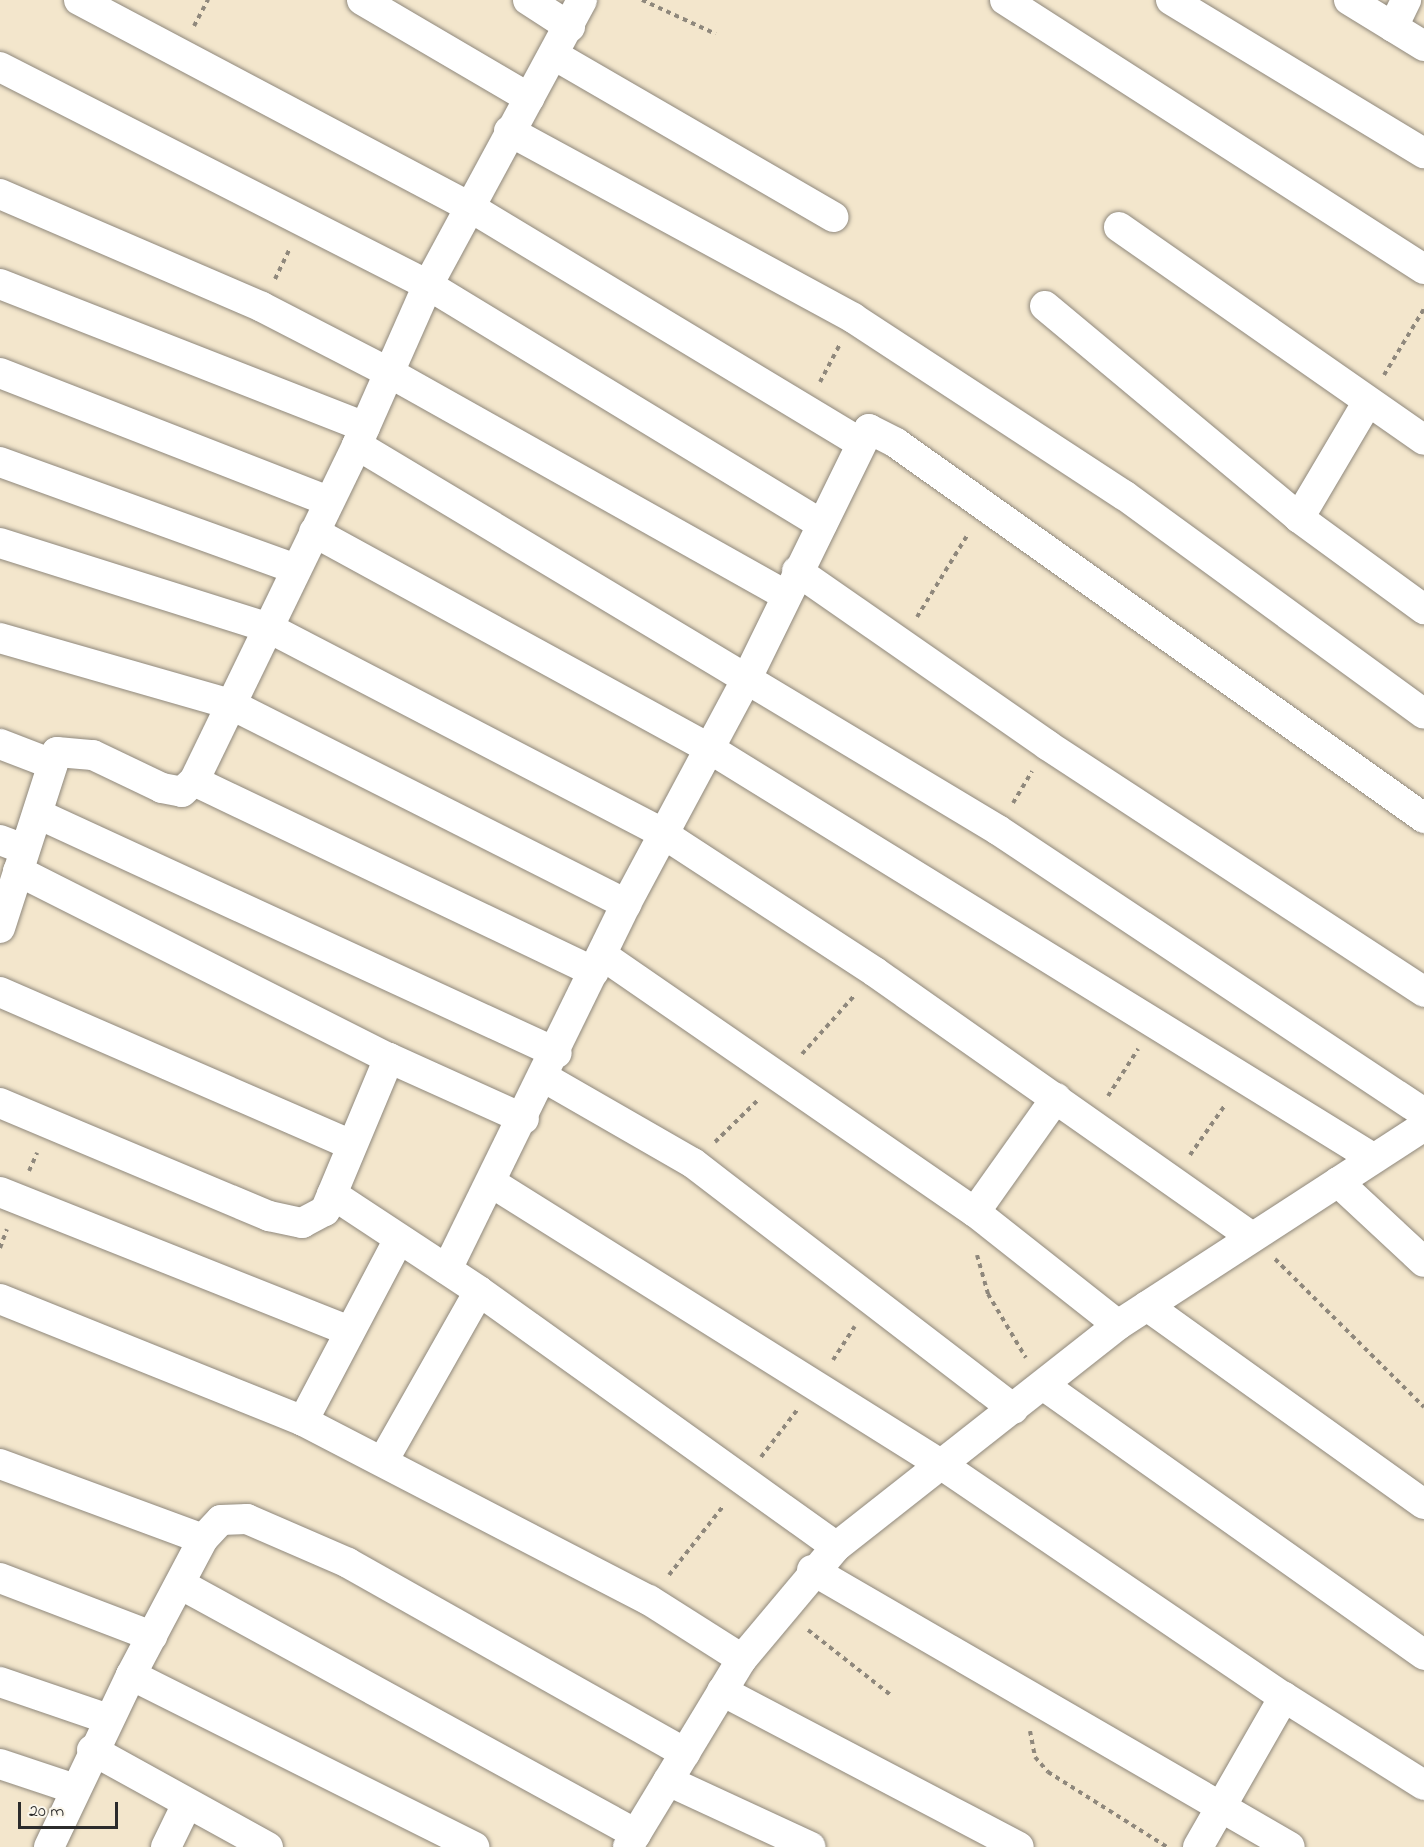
<!DOCTYPE html>
<style>
body{margin:0}
#map{position:relative;width:1424px;height:1847px;overflow:hidden;background:#f3e6cc;font-family:"Indie Flower",sans-serif}
div>[style]{position:absolute}
.path>*{height:4px;margin-top:-2px;transform-origin:0;background:repeating-linear-gradient(90deg,#8f887c 0 4.5px,transparent 0 9px)}
.roads{filter:drop-shadow(0 0 2px #8f887c) drop-shadow(0 0 2px #8f887c)}
.minor>*{height:30px;margin:-15px;padding:0 15px;transform-origin:15px;border-radius:15px;background:#fff}
span{translate:-50% -50%;white-space:nowrap;text-align:center;line-height:1.15;-webkit-text-stroke:6px #fbf7ec;paint-order:stroke}
.scale{position:absolute;left:18px;top:1802px;width:100px;height:27px;box-sizing:border-box;border:3px solid #2b2b2b;border-top:0;padding-left:8px;font-size:18px;line-height:21px;white-space:nowrap;color:#2b2b2b;-webkit-text-stroke:4px #fbf7ec;paint-order:stroke}
</style>
<div id="map">
<div class="path">
<div style="left:642px;top:0;width:81px;rotate:24.7deg"></div>
<div style="left:194px;top:26px;width:30px;rotate:-62deg"></div>
<div style="left:275px;top:279px;width:34px;rotate:-64deg"></div>
<div style="left:1384px;top:375px;width:77px;rotate:-58.8deg"></div>
<div style="left:820px;top:382px;width:41px;rotate:-62.2deg"></div>
<div style="left:917px;top:617px;width:97px;rotate:-58.4deg"></div>
<div style="left:1013px;top:803px;width:37px;rotate:-59deg"></div>
<div style="left:802px;top:1054px;width:79px;rotate:-48.1deg"></div>
<div style="left:1108px;top:1096px;width:56px;rotate:-57.4deg"></div>
<div style="left:715px;top:1142px;width:59px;rotate:-44.3deg"></div>
<div style="left:1190px;top:1155px;width:61px;rotate:-55deg"></div>
<div style="left:29px;top:1171px;width:20px;rotate:-66deg"></div>
<div style="left:0;top:1248px;width:20px;rotate:-70deg"></div>
<div style="left:977px;top:1255px;width:41px;rotate:74.2deg"></div>
<div style="left:988px;top:1294px;width:74px;rotate:59.3deg"></div>
<div style="left:1275px;top:1259px;width:210px;rotate:44.8deg"></div>
<div style="left:833px;top:1360px;width:40px;rotate:-57.1deg"></div>
<div style="left:761px;top:1457px;width:59px;rotate:-52.5deg"></div>
<div style="left:669px;top:1575px;width:89px;rotate:-51.8deg"></div>
<div style="left:808px;top:1630px;width:107px;rotate:38.2deg"></div>
<div style="left:1030px;top:1731px;width:26px;rotate:79deg"></div>
<div style="left:1035px;top:1757px;width:20px;rotate:49deg"></div>
<div style="left:1048px;top:1772px;width:141px;rotate:32.2deg"></div>
</div>
<div class="roads">
<div class="minor">
<div style="left:79px;top:0;width:440px;rotate:27.9deg"></div>
<div style="left:468px;top:206px;width:457px;rotate:31.1deg"></div>
<div style="left:362px;top:0;width:194px;rotate:30.4deg"></div>
<div style="left:528px;top:0;width:50px;rotate:32.7deg"></div>
<div style="left:1005px;top:0;width:498px;rotate:32.7deg"></div>
<div style="left:1171px;top:0;width:296px;rotate:31.2deg"></div>
<div style="left:1349px;top:0;width:88px;rotate:31.5deg"></div>
<div style="left:1393px;top:27px;width:30px;rotate:-64deg"></div>
<div style="left:554px;top:55px;width:323px;rotate:30.1deg"></div>
<div style="left:0;top:67px;width:480px;rotate:27deg"></div>
<div style="left:428px;top:285px;width:461px;rotate:31.3deg"></div>
<div style="left:509px;top:131px;width:392px;rotate:28.5deg"></div>
<div style="left:853px;top:318px;width:324px;rotate:33.2deg"></div>
<div style="left:1124px;top:495px;width:371px;rotate:36.1deg"></div>
<div style="left:0;top:194px;width:285px;rotate:23.3deg"></div>
<div style="left:262px;top:307px;width:142px;rotate:27.3deg"></div>
<div style="left:388px;top:372px;width:455px;rotate:29.3deg"></div>
<div style="left:1119px;top:227px;width:372px;rotate:34.9deg"></div>
<div style="left:0;top:284px;width:392px;rotate:21.4deg"></div>
<div style="left:1045px;top:306px;width:331px;rotate:39.8deg"></div>
<div style="left:1299px;top:518px;width:155px;rotate:36.1deg"></div>
<div style="left:0;top:373px;width:353px;rotate:21.3deg"></div>
<div style="left:357px;top:445px;width:748px;rotate:30.99deg"></div>
<div style="left:998px;top:830px;width:511px;rotate:33.6deg"></div>
<div style="left:0;top:462px;width:315px;rotate:19.9deg"></div>
<div style="left:1299px;top:518px;width:134px;rotate:-59.4deg"></div>
<div style="left:314px;top:532px;width:452px;rotate:28.7deg"></div>
<div style="left:710px;top:749px;width:777px;rotate:31.68deg"></div>
<div style="left:0;top:543px;width:280px;rotate:17.5deg"></div>
<div style="left:267px;top:627px;width:445px;rotate:27.5deg"></div>
<div style="left:662px;top:833px;width:254px;rotate:33.1deg"></div>
<div style="left:875px;top:972px;width:459px;rotate:35.1deg"></div>
<div style="left:797px;top:571px;width:305px;rotate:34.8deg"></div>
<div style="left:1047px;top:745px;width:451px;rotate:33.2deg"></div>
<div style="left:0;top:638px;width:239px;rotate:16deg"></div>
<div style="left:230px;top:704px;width:444px;rotate:26.8deg"></div>
<div style="left:626px;top:904px;width:407px;rotate:116.1deg"></div>
<div style="left:0;top:744px;width:56px;rotate:21deg"></div>
<div style="left:194px;top:781px;width:443px;rotate:25.5deg"></div>
<div style="left:38px;top:814px;width:571px;rotate:24.73deg"></div>
<div style="left:0;top:840px;width:26px;rotate:21deg"></div>
<div style="left:18px;top:871px;width:415px;rotate:26.8deg"></div>
<div style="left:389px;top:1058px;width:148px;rotate:24.3deg"></div>
<div style="left:626px;top:904px;width:259px;rotate:-61.8deg"></div>
<div style="left:748px;top:676px;width:275px;rotate:-63.9deg"></div>
<div style="left:869px;top:429px;width:30px;rotate:27deg"></div>
<div style="left:896px;top:443px;width:648px;rotate:35.38deg"></div>
<div style="left:0;top:928px;width:185px;rotate:-72.1deg"></div>
<div style="left:57px;top:752px;width:36px;rotate:5deg"></div>
<div style="left:93px;top:755px;width:76px;rotate:25.6deg"></div>
<div style="left:162px;top:788px;width:20px;rotate:11deg"></div>
<div style="left:182px;top:792px;width:16px;rotate:-43deg"></div>
<div style="left:194px;top:781px;width:373px;rotate:-64.1deg"></div>
<div style="left:357px;top:445px;width:175px;rotate:-66.1deg"></div>
<div style="left:428px;top:285px;width:324px;rotate:-61.6deg"></div>
<div style="left:602px;top:955px;width:453px;rotate:34.6deg"></div>
<div style="left:975px;top:1212px;width:182px;rotate:38.3deg"></div>
<div style="left:0;top:992px;width:381px;rotate:23.5deg"></div>
<div style="left:545px;top:1078px;width:171px;rotate:29.9deg"></div>
<div style="left:693px;top:1163px;width:404px;rotate:37.5deg"></div>
<div style="left:0;top:1103px;width:292px;rotate:22.8deg"></div>
<div style="left:269px;top:1216px;width:34px;rotate:12deg"></div>
<div style="left:302px;top:1223px;width:26px;rotate:-28deg"></div>
<div style="left:325px;top:1211px;width:166px;rotate:-67.3deg"></div>
<div style="left:1338px;top:1182px;width:117px;rotate:42.9deg"></div>
<div style="left:492px;top:1183px;width:531px;rotate:32.07deg"></div>
<div style="left:942px;top:1465px;width:413px;rotate:34.2deg"></div>
<div style="left:1284px;top:1697px;width:165px;rotate:32.2deg"></div>
<div style="left:0;top:1192px;width:376px;rotate:21.7deg"></div>
<div style="left:332px;top:1194px;width:176px;rotate:33.4deg"></div>
<div style="left:479px;top:1291px;width:439px;rotate:35.6deg"></div>
<div style="left:975px;top:1212px;width:140px;rotate:-54.6deg"></div>
<div style="left:0;top:1299px;width:327px;rotate:21.9deg"></div>
<div style="left:303px;top:1421px;width:390px;rotate:27.4deg"></div>
<div style="left:649px;top:1600px;width:110px;rotate:32.4deg"></div>
<div style="left:1147px;top:1306px;width:340px;rotate:35.6deg"></div>
<div style="left:1043px;top:1385px;width:467px;rotate:35.3deg"></div>
<div style="left:303px;top:1421px;width:206px;rotate:-62.2deg"></div>
<div style="left:383px;top:1461px;width:195px;rotate:-60.5deg"></div>
<div style="left:0;top:1464px;width:216px;rotate:20.3deg"></div>
<div style="left:812px;top:1570px;width:552px;rotate:30.09deg"></div>
<div style="left:0;top:1578px;width:163px;rotate:20.9deg"></div>
<div style="left:180px;top:1584px;width:520px;rotate:28.73deg"></div>
<div style="left:131px;top:1675px;width:384px;rotate:26.6deg"></div>
<div style="left:0;top:1682px;width:114px;rotate:18.9deg"></div>
<div style="left:722px;top:1691px;width:335px;rotate:27.7deg"></div>
<div style="left:92px;top:1750px;width:201px;rotate:28.9deg"></div>
<div style="left:0;top:1764px;width:79px;rotate:18.4deg"></div>
<div style="left:668px;top:1781px;width:157px;rotate:24.8deg"></div>
<div style="left:49px;top:1847px;width:191px;rotate:-64.5deg"></div>
<div style="left:131px;top:1675px;width:154px;rotate:-62.1deg"></div>
<div style="left:203px;top:1539px;width:26px;rotate:-47deg"></div>
<div style="left:221px;top:1520px;width:26px;rotate:-2deg"></div>
<div style="left:247px;top:1519px;width:110px;rotate:23.5deg"></div>
<div style="left:348px;top:1563px;width:387px;rotate:29.4deg"></div>
<div style="left:166px;top:1847px;width:48px;rotate:-64deg"></div>
<div style="left:628px;top:1847px;width:220px;rotate:-58.8deg"></div>
<div style="left:742px;top:1659px;width:146px;rotate:-50deg"></div>
<div style="left:836px;top:1547px;width:359px;rotate:-38.2deg"></div>
<div style="left:1118px;top:1325px;width:365px;rotate:-33deg"></div>
<div style="left:1198px;top:1847px;width:173px;rotate:-60.2deg"></div>
</div>
</div>
<div class="scale">20 m</div>
</div>
